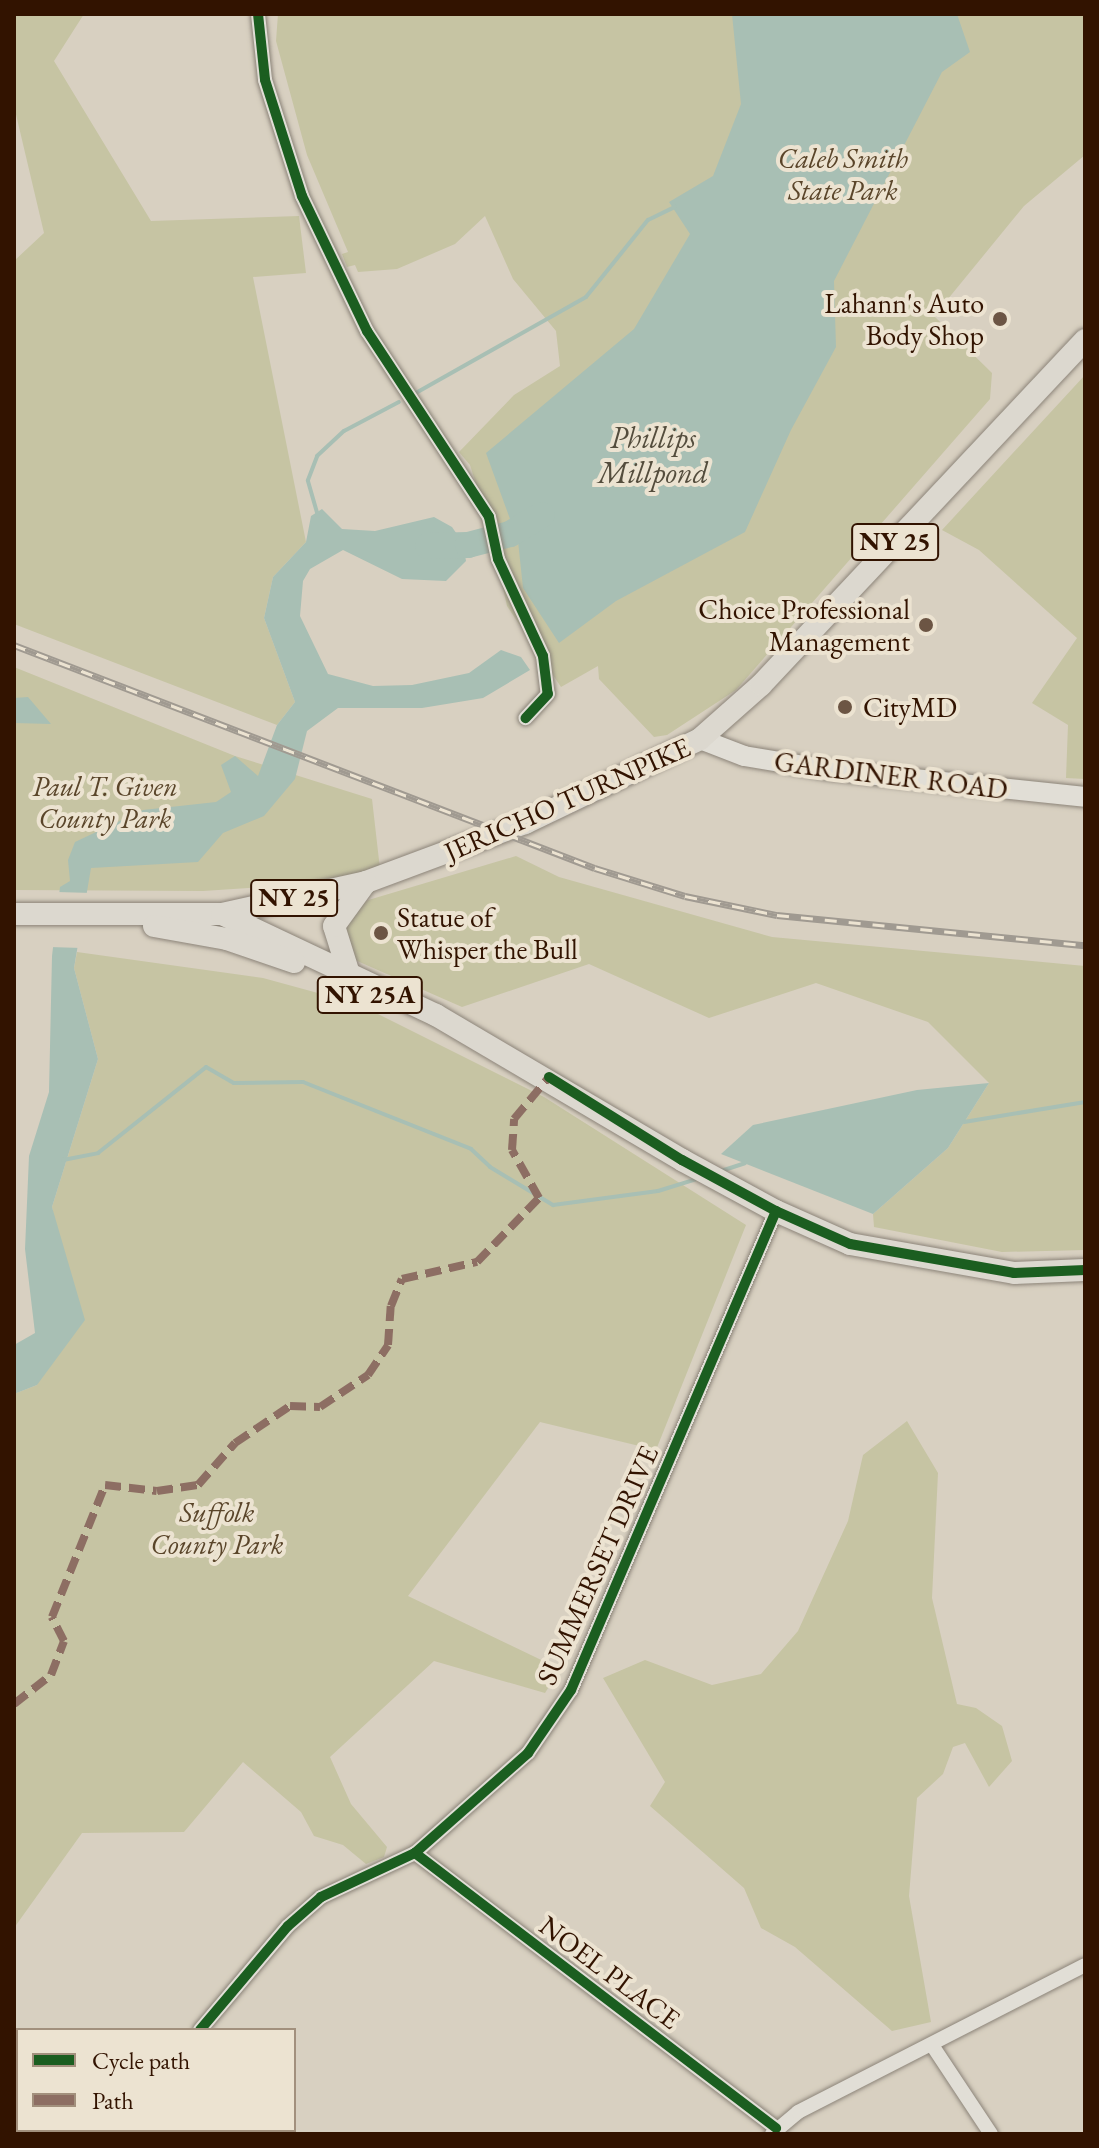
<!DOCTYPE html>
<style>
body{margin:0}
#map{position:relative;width:1099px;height:2148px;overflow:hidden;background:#d8d0c1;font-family:"EB Garamond",serif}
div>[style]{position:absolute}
.green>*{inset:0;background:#c6c4a3}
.water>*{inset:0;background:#a8bfb4}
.pier>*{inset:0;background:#d8d0c1}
.stream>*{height:4px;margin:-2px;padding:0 2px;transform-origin:2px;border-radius:2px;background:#a8bfb4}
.river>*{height:26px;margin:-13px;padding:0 13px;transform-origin:13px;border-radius:13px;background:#a8bfb4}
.roads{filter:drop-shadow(0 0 2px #8c8479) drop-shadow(0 0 2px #8c8479)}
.minor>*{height:14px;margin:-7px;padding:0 7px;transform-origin:7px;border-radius:7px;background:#e1ded6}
.secondary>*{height:20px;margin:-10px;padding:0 10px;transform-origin:10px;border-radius:10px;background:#e1ded6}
.primary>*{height:22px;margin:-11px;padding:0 11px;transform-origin:11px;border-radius:11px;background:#dcd8cf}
.rail>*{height:7px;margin-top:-3.5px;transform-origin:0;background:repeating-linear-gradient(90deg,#ece3d1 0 12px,#a09a91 0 24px);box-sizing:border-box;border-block:2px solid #a09a91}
.quiet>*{height:8px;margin-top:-4px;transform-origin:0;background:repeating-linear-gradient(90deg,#8d6e63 0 16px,transparent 0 24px)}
.cycleway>*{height:10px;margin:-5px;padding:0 5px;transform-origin:5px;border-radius:5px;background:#1b5e20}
.dots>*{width:22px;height:22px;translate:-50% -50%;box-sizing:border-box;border:4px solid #ece3d1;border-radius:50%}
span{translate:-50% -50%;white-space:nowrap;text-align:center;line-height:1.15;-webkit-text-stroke:8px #ece3d1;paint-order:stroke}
.shield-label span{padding:2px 6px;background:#ece3d1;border:2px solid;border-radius:6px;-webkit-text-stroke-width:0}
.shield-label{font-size:26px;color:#321300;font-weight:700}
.park-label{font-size:28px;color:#5a452a;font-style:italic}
.poi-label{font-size:28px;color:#321300}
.right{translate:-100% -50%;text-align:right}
.left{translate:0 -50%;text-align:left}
.street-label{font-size:28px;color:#321300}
.water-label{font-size:30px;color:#544d3d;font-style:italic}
.frame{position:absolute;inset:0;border:16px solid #321300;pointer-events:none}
.legend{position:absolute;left:16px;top:2028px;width:280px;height:104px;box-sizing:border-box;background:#ece3d1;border:2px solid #a2907d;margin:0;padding:10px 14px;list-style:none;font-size:24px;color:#321300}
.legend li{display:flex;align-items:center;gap:16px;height:40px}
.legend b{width:40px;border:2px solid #a2907d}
</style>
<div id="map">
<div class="green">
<div style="clip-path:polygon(14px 14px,84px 14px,54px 61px,151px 221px,299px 216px,306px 273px,253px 277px,306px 542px,273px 577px,264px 618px,295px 702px,277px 725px,14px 624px,14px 261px,44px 233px,14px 106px)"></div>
<div style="clip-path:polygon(278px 14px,1085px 14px,1085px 155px,1024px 206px,934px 316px,992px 373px,990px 399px,736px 690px,667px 735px,654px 737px,599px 679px,598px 666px,561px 687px,507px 606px,488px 521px,470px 465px,459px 452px,514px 395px,560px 366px,556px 331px,513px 279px,485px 216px,455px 244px,397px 269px,358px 272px,355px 265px,347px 267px,342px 254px,348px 252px,307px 155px,276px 41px)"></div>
<div style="clip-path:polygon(1085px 375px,1085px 779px,1066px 778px,1068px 725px,1032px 703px,1077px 638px,979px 550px,942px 530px)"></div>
<div style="clip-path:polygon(14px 667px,235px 756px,372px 799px,380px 869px,294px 885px,203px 891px,14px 890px)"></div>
<div style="clip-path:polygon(516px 856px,559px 877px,772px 937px,1085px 966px,1085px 1250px,1002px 1252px,874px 1227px,873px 1214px,948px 1148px,989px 1083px,928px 1022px,816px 983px,709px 1018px,589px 964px,462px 1007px,355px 960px,341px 942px,355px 904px)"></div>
<div style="clip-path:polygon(77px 952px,263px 978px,358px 1004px,544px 1097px,746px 1225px,656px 1450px,540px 1422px,408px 1596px,560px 1669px,545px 1693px,434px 1661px,330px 1757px,351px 1804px,387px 1847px,384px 1857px,366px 1864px,343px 1845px,314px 1836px,301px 1812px,243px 1762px,184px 1832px,82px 1833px,14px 1928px,14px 1394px,37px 1385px,60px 1247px,52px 1207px,98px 1059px,74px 968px)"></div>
<div style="clip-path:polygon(907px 1421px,938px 1473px,932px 1598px,957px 1704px,976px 1708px,1002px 1726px,1012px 1761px,989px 1787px,965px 1743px,953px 1747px,943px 1774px,917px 1798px,909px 1896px,931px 2022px,892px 2031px,795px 1947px,761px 1928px,744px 1888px,650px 1806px,665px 1782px,603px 1678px,645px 1660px,712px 1685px,761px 1674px,798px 1631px,848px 1521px,863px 1455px)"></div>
</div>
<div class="water">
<div style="clip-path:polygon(732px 14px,957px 14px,970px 52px,942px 72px,834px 281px,836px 347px,791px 430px,745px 532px,616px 601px,559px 643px,523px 588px,518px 541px,486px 453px,634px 329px,690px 234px,669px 202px,713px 176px,741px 104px)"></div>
<div style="clip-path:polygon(322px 509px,342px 529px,375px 531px,434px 517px,452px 527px,463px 543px,466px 561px,446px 581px,402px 579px,343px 550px,310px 569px,303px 581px,300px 616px,328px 674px,373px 686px,412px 685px,469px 673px,501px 650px,521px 657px,530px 670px,483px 698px,422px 708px,338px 708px,307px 731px,295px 779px,264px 816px,223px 833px,198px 862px,91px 868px,74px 968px,98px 1059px,52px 1207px,85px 1320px,37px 1385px,14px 1394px,14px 1345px,35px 1333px,25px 1249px,29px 1156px,49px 1092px,52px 956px,60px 887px,70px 881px,68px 860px,75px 842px,143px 810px,216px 802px,231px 792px,221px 765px,235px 756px,258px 776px,277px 725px,295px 702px,264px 618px,273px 577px,306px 542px,311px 516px)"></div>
<div style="clip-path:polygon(28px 697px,51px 724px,14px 723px,14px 698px)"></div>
<div style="clip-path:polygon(989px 1083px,948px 1148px,873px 1214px,721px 1154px,753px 1125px,917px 1090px)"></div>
</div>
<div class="pier">
<div style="clip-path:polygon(57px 892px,92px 893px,82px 948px,49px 947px)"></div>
</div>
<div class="stream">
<div style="left:414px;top:394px;width:197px;rotate:-29.4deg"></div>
<div style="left:586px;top:297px;width:99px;rotate:-51.2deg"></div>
<div style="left:648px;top:220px;width:30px;rotate:-26deg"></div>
<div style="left:318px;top:516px;width:37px;rotate:-106deg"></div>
<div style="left:308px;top:480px;width:26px;rotate:-69deg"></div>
<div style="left:317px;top:456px;width:37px;rotate:-43deg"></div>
<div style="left:344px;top:431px;width:62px;rotate:-27.8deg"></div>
<div style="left:964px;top:1122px;width:123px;rotate:-9.4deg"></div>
<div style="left:63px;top:1160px;width:36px;rotate:-11deg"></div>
<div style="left:98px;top:1153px;width:138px;rotate:-38.5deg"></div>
<div style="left:206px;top:1067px;width:32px;rotate:30deg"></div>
<div style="left:234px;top:1083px;width:69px;rotate:-0.8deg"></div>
<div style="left:303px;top:1082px;width:181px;rotate:21.7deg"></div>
<div style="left:471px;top:1149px;width:26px;rotate:43deg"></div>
<div style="left:490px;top:1167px;width:74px;rotate:31.1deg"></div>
<div style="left:553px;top:1205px;width:106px;rotate:-7.6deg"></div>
<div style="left:658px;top:1191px;width:41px;rotate:-17.1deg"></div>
<div style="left:721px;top:1171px;width:25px;rotate:-18deg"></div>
</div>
<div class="river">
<div style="left:428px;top:546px;width:40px;rotate:-1.4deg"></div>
<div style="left:468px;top:545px;width:43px;rotate:-14.7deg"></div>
<div style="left:510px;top:534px;width:37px;rotate:-31deg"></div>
</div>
<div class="roads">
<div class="minor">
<div style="left:258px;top:14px;width:66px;rotate:83.9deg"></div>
<div style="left:265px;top:80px;width:122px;rotate:72.3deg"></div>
<div style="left:302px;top:196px;width:150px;rotate:64.3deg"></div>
<div style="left:367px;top:331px;width:222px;rotate:56.7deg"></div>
<div style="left:489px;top:517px;width:43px;rotate:77.9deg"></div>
<div style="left:498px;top:559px;width:107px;rotate:65.1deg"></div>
<div style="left:543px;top:656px;width:38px;rotate:83deg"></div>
<div style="left:548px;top:694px;width:33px;rotate:133deg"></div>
<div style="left:415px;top:1853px;width:454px;rotate:37.3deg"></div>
<div style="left:200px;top:2030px;width:136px;rotate:-49.8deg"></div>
<div style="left:288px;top:1926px;width:44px;rotate:-41.3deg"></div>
<div style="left:321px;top:1897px;width:104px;rotate:-25.1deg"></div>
<div style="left:415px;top:1853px;width:151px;rotate:-41.5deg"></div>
<div style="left:528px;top:1753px;width:76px;rotate:-55.7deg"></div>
<div style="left:571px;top:1690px;width:521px;rotate:-66.83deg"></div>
<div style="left:932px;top:2045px;width:107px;rotate:56.5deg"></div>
<div style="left:121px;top:2134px;width:5px;rotate:-53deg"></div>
<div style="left:772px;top:2134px;width:34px;rotate:-40deg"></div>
<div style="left:798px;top:2112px;width:322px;rotate:-27.1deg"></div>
</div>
<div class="secondary">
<div style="left:700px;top:739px;width:47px;rotate:21.1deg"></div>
<div style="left:744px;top:756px;width:86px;rotate:9.4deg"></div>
<div style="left:829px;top:770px;width:257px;rotate:6deg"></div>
</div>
<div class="primary">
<div style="left:14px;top:914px;width:208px"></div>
<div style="left:222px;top:914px;width:148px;rotate:-12.5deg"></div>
<div style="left:366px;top:882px;width:170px;rotate:-20.4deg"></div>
<div style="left:525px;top:823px;width:194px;rotate:-25.6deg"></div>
<div style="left:700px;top:739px;width:81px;rotate:-41.5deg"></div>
<div style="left:761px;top:685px;width:473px;rotate:-46.8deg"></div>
<div style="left:222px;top:914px;width:237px;rotate:25.3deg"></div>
<div style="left:436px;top:1015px;width:286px;rotate:30.5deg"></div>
<div style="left:682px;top:1160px;width:107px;rotate:28.5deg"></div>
<div style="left:776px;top:1211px;width:81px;rotate:24deg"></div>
<div style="left:850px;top:1244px;width:167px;rotate:10deg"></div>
<div style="left:1014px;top:1273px;width:71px;rotate:-2.4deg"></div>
<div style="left:154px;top:926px;width:74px;rotate:10.1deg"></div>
<div style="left:227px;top:939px;width:71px;rotate:18.9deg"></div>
<div style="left:349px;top:974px;width:50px;rotate:-107.4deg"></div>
<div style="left:334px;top:926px;width:54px;rotate:-54deg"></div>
</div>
</div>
<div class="rail">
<div style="left:14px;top:645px;width:622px;rotate:21deg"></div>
<div style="left:595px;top:868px;width:94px;rotate:17.3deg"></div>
<div style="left:685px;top:896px;width:94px;rotate:11.7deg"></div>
<div style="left:777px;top:915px;width:309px;rotate:5.6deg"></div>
</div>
<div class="quiet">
<div style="left:14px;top:1704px;width:47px;rotate:-38.1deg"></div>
<div style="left:51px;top:1675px;width:36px;rotate:-69deg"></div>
<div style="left:64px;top:1641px;width:27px;rotate:-117deg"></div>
<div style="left:52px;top:1617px;width:142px;rotate:-68.1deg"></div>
<div style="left:105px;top:1485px;width:52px;rotate:6.6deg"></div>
<div style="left:157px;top:1491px;width:41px;rotate:-8.3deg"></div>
<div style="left:198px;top:1485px;width:56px;rotate:-48.6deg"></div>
<div style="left:235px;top:1443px;width:66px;rotate:-33.9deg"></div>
<div style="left:290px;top:1406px;width:30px;rotate:2deg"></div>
<div style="left:320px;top:1407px;width:58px;rotate:-33.7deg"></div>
<div style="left:368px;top:1375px;width:36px;rotate:-56deg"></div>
<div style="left:388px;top:1345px;width:39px;rotate:-86deg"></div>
<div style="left:391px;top:1306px;width:29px;rotate:-68deg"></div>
<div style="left:402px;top:1279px;width:77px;rotate:-12.8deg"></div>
<div style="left:477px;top:1262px;width:89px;rotate:-45.9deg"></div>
<div style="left:539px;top:1198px;width:55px;rotate:-119.4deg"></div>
<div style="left:512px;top:1150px;width:31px;rotate:-86deg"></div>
<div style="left:514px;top:1119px;width:55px;rotate:-50.2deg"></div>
</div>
<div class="cycleway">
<div style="left:258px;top:14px;width:66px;rotate:83.9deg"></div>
<div style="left:265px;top:80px;width:122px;rotate:72.3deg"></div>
<div style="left:302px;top:196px;width:150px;rotate:64.3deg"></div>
<div style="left:367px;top:331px;width:222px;rotate:56.7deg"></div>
<div style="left:489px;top:517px;width:43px;rotate:77.9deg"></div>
<div style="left:498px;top:559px;width:107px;rotate:65.1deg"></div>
<div style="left:543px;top:656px;width:38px;rotate:83deg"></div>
<div style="left:548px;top:694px;width:33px;rotate:133deg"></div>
<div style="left:549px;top:1077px;width:157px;rotate:32deg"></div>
<div style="left:682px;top:1160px;width:107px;rotate:28.5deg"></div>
<div style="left:776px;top:1211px;width:81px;rotate:24deg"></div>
<div style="left:850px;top:1244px;width:167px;rotate:10deg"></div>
<div style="left:1014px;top:1273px;width:71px;rotate:-2.4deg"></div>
<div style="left:415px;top:1853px;width:454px;rotate:37.3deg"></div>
<div style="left:200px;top:2030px;width:136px;rotate:-49.8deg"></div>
<div style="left:288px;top:1926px;width:44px;rotate:-41.3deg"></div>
<div style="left:321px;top:1897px;width:104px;rotate:-25.1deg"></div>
<div style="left:415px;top:1853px;width:151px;rotate:-41.5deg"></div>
<div style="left:528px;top:1753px;width:76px;rotate:-55.7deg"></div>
<div style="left:571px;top:1690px;width:521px;rotate:-66.83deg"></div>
</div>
<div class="dots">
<div style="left:1000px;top:319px;background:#6c5544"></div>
<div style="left:926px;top:625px;background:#6c5544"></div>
<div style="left:845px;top:707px;background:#6c5544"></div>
<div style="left:381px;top:933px;background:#6c5544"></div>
</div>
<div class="shield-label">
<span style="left:895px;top:542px">NY 25</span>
<span style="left:294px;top:898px">NY 25</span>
<span style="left:370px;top:995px">NY 25A</span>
</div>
<div class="park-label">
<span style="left:843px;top:174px">Caleb Smith<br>State Park</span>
<span style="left:105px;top:802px">Paul T. Given<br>County Park</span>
<span style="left:217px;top:1528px">Suffolk<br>County Park</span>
</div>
<div class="poi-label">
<span class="right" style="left:984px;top:319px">Lahann's Auto<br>Body Shop</span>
<span class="right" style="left:910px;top:625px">Choice Professional<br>Management</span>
<span class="left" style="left:863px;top:707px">CityMD</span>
<span class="left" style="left:397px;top:933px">Statue of<br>Whisper the Bull</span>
</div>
<div class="street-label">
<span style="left:891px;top:775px;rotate:7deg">GARDINER ROAD</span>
<span style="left:567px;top:799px;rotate:-24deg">JERICHO TURNPIKE</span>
<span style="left:597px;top:1565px;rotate:-66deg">SUMMERSET DRIVE</span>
<span style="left:610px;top:1972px;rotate:37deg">NOEL PLACE</span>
</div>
<div class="water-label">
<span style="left:653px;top:455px">Phillips<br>Millpond</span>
</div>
<div class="frame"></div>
<ul class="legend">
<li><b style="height:10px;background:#1b5e20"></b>Cycle path</li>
<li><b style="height:10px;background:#8d6e63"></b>Path</li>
</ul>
</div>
